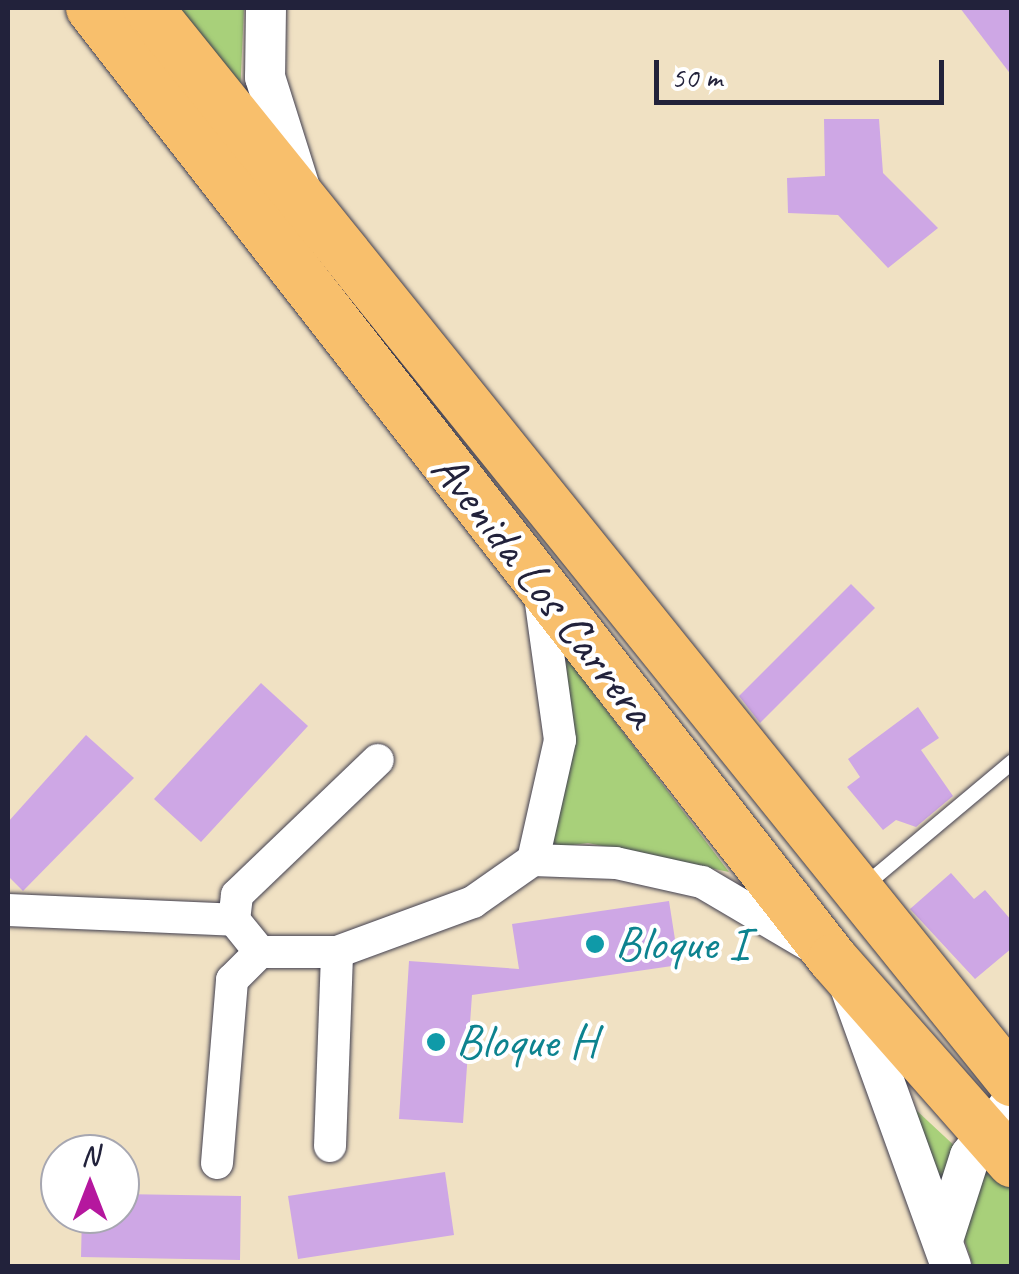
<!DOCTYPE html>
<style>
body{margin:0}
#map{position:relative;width:1019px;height:1274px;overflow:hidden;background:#f0e1c3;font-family:Caveat,sans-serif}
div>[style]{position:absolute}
.green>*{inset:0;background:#a8d07a}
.building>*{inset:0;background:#cea7e5}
.roads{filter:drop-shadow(0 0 2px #413f4f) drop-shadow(0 0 2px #413f4f)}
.service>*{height:15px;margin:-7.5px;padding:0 7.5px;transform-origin:7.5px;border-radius:7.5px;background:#fff}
.minor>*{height:32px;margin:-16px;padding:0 16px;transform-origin:16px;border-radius:16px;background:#fff}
.tertiary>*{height:40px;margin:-20px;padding:0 20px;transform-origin:20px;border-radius:20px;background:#fff}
.primary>*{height:50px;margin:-25px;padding:0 25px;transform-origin:25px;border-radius:25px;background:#f8bf6c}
.dots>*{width:28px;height:28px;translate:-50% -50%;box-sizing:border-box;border:5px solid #fff;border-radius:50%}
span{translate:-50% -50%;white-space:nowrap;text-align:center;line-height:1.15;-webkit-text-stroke:8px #fff;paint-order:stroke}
.street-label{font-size:48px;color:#22223b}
.culture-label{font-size:48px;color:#0d838f}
.left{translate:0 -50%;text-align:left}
.frame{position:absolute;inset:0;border:10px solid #22223b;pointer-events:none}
.north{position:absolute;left:40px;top:1134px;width:100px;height:100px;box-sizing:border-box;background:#fff;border:2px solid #a7a7b1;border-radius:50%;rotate:0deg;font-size:28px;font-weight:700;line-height:40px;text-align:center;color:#22223b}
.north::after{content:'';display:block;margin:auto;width:35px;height:45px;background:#b5179e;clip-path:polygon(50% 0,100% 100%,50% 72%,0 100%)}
.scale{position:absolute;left:654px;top:60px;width:290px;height:45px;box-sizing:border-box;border:5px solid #22223b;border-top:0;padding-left:12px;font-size:30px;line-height:35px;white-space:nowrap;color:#22223b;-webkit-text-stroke:8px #fff;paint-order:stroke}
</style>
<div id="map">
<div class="green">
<div style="clip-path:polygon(174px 8px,244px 8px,240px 95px)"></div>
<div style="clip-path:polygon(566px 657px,729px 872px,588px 843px,549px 848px,568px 716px)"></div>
<div style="clip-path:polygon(915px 1109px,959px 1150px,943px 1189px)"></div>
<div style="clip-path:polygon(984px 1169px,1011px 1189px,1011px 1266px,973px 1266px,963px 1235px)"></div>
</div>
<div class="building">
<div style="clip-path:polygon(960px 8px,1012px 8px,1012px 76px)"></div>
<div style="clip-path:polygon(824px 119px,879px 119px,883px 173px,938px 228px,888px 268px,838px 215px,788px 213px,787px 178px,825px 176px)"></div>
<div style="clip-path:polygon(851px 584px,875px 608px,760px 723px,739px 696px)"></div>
<div style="clip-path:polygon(261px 683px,308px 726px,201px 842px,154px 799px)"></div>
<div style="clip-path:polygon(918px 707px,939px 738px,921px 750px,953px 796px,916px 827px,896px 820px,883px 830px,847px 787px,860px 777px,848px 759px)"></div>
<div style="clip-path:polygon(86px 735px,134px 778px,23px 891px,8px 876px,8px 822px)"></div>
<div style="clip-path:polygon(951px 873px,974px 899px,985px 890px,1012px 921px,1012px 948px,975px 979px,910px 909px)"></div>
<div style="clip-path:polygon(669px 901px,679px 965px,472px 995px,463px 1123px,399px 1119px,409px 961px,519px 969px,512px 924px)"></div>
<div style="clip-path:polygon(445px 1172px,454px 1235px,298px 1259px,288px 1196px)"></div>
<div style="clip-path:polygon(120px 1194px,241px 1196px,240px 1260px,81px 1257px,82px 1214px,120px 1214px)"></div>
</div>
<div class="roads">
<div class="service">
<div style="left:862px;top:887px;width:196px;rotate:-40deg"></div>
</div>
<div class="minor">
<div style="left:533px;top:860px;width:83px;rotate:2.1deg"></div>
<div style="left:616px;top:863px;width:88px;rotate:12.5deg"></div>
<div style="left:702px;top:882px;width:130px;rotate:30.5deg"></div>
<div style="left:533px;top:860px;width:123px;rotate:-77.3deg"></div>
<div style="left:560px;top:740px;width:152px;rotate:-97.9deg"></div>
<div style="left:8px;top:910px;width:226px;rotate:2.5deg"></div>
<div style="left:234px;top:920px;width:41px;rotate:50.9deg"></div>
<div style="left:260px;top:952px;width:77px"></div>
<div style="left:337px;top:952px;width:145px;rotate:-20.2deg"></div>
<div style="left:473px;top:902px;width:73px;rotate:-35deg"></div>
<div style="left:234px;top:920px;width:25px;rotate:-83deg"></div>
<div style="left:237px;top:895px;width:195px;rotate:-43.8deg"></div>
<div style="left:330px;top:1146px;width:194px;rotate:-87.9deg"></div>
<div style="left:217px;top:1163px;width:184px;rotate:-85.3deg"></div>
<div style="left:232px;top:980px;width:40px;rotate:-45deg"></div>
</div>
<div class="tertiary">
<div style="left:266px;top:8px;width:69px;rotate:90.8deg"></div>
<div style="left:265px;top:77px;width:116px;rotate:72.5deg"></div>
<div style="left:850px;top:987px;width:297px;rotate:70.1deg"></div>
<div style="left:943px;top:1240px;width:88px;rotate:-72.2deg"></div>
<div style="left:970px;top:1156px;width:68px;rotate:-52.1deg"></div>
</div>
<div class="primary">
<div style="left:91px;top:8px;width:1206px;rotate:52.04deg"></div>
<div style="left:833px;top:959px;width:271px;rotate:48.6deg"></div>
<div style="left:148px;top:8px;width:1378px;rotate:51.16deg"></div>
</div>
</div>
<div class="dots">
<div style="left:595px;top:944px;background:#0f9aa8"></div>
<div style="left:436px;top:1042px;background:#0f9aa8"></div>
</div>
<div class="street-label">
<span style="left:544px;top:590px;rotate:52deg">Avenida Los Carrera</span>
</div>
<div class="culture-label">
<span class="left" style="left:615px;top:944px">Bloque I</span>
<span class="left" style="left:456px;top:1042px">Bloque H</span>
</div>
<div class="frame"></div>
<div class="north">N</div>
<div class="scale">50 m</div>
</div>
